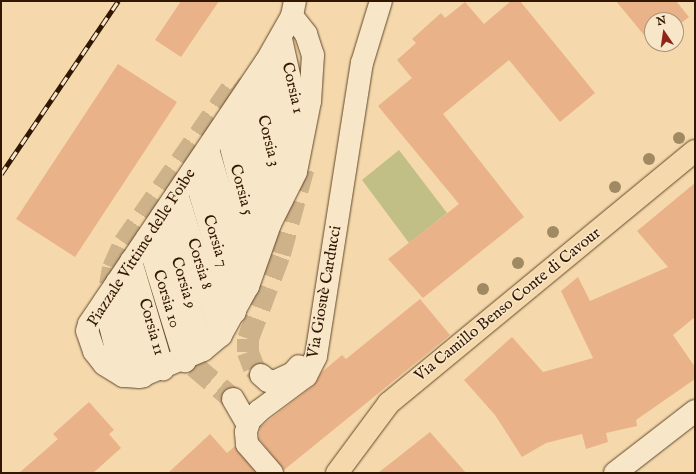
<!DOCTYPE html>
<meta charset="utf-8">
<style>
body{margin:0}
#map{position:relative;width:696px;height:474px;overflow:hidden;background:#f5d9ac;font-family:"IM FELL English",serif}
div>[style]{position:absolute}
.green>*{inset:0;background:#c1be86}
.building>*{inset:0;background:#eab288}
.minor-tunnel>*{height:22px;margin-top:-11px;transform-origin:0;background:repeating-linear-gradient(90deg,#ceb28a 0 22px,transparent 0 33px)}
.roads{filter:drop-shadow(0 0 1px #62472b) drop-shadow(0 0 1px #62472b)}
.minor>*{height:22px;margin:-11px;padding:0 11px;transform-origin:11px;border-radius:11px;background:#f8e6c9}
.major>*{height:22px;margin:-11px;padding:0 11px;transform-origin:11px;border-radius:11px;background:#f5d9ac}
.rail>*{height:4.5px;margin-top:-2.25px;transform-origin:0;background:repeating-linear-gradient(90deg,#f8e6c9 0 9px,#311600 0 18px);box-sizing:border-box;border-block:1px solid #311600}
.trees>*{width:12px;height:12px;margin:-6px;border-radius:50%;background:#a18963}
span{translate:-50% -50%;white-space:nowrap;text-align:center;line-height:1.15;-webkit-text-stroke:3px #f8e6c9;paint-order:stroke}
.street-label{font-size:16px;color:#311600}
.frame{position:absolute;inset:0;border:2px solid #311600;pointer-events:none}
.north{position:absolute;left:644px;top:12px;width:40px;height:40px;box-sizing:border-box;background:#f8e6c9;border:1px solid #a89379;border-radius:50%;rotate:347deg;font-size:11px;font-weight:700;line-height:16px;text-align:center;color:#311600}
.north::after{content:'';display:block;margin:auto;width:14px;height:18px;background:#8f2418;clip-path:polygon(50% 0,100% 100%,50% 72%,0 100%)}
</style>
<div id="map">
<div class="green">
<div style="clip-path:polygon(399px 150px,447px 213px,409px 243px,362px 180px)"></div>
</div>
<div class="building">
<div style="clip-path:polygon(181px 1px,219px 1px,181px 57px,155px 40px)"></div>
<div style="clip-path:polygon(511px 1px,520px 1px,595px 93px,560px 122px,509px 60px,443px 114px,524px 217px,423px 298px,388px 259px,459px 204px,378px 106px,412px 78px,397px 60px,416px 43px,412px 39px,441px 13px,445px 18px,465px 2px,484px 24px)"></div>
<div style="clip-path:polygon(616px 1px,676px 1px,689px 17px,676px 27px,676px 20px,652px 20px,652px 44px,656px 44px,653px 46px)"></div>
<div style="clip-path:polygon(118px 64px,177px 102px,75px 257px,16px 219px)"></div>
<div style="clip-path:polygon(695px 183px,695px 317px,673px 335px,695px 367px,695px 379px,636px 420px,637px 426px,606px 433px,608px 442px,586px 449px,582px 434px,546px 443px,522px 457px,495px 415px,464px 380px,512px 337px,543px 372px,593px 358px,561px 291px,578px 277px,590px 301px,668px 267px,637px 231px)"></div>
<div style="clip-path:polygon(420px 299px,450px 335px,284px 470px,259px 439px,260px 427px,313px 386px,322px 372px,342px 355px,346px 359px)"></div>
<div style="clip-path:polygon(89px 402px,114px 430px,109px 434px,121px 448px,93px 473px,19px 473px,58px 439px,53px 434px)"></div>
<div style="clip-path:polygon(430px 432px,466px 473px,378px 473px)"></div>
<div style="clip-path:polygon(210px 434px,227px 453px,235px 446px,256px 473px,168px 473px)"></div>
</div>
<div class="minor-tunnel">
<div style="left:115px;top:298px;width:14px;rotate:-111deg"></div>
<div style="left:110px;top:285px;width:17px;rotate:-80deg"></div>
<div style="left:113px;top:268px;width:27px;rotate:-66deg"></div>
<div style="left:124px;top:243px;width:191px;rotate:-55.2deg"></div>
<div style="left:233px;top:86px;width:33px;rotate:38deg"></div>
<div style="left:144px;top:324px;width:116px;rotate:40.1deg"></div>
<div style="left:261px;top:375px;width:10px;rotate:-135deg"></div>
<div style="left:254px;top:368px;width:17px;rotate:-111deg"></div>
<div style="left:248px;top:352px;width:13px;rotate:-90deg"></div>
<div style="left:248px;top:339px;width:91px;rotate:-69.4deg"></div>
<div style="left:280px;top:254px;width:90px;rotate:-74.6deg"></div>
</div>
<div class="roads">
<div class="minor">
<div style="left:292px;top:16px;width:23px;rotate:52deg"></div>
<div style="left:306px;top:34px;width:22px;rotate:72deg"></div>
<div style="left:313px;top:55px;width:46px;rotate:93.7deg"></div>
<div style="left:310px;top:101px;width:72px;rotate:101.2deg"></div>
<div style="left:296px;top:172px;width:58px;rotate:116.6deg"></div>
<div style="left:270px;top:224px;width:66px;rotate:109.5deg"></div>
<div style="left:248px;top:286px;width:56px;rotate:118.9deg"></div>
<div style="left:221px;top:335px;width:23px;rotate:140deg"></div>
<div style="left:203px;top:350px;width:69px;rotate:157.1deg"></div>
<div style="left:139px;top:377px;width:16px;rotate:-176deg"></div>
<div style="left:123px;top:376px;width:22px;rotate:-148deg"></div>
<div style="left:104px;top:364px;width:16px;rotate:-128deg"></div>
<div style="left:94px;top:351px;width:21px;rotate:-109deg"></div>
<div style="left:87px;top:331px;width:7px;rotate:-74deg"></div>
<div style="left:89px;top:324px;width:316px;rotate:-56deg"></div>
<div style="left:266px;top:62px;width:53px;rotate:-60.5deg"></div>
<div style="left:292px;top:16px;width:15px;rotate:-79deg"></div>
<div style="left:281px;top:39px;width:92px;rotate:77.5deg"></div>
<div style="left:266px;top:62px;width:115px;rotate:77.4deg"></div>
<div style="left:253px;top:82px;width:121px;rotate:76.1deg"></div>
<div style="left:238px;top:104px;width:124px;rotate:75.1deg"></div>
<div style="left:225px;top:124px;width:135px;rotate:75.5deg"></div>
<div style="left:208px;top:149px;width:143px;rotate:73.7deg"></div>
<div style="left:193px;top:170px;width:148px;rotate:73.5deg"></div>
<div style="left:177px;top:194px;width:148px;rotate:72.7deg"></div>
<div style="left:162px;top:216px;width:140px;rotate:73deg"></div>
<div style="left:147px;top:238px;width:129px;rotate:72.8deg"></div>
<div style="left:131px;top:261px;width:113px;rotate:73.5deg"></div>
<div style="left:117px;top:282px;width:98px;rotate:74.5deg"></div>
<div style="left:104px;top:302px;width:76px;rotate:75.6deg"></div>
<div style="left:261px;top:375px;width:9px;rotate:41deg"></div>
<div style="left:268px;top:381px;width:8px"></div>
<div style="left:276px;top:381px;width:19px;rotate:-25deg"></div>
<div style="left:293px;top:373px;width:9px;rotate:-49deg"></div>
<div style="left:233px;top:399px;width:30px;rotate:60deg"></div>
<div style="left:272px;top:473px;width:38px;rotate:-131deg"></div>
<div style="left:247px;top:444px;width:12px;rotate:-95deg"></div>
<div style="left:246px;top:432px;width:11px;rotate:-75deg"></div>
<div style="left:249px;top:421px;width:14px;rotate:-45deg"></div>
<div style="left:259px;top:411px;width:59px;rotate:-36.7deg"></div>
<div style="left:306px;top:376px;width:22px;rotate:-63deg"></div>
<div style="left:316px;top:356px;width:297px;rotate:-81.1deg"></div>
<div style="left:362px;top:63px;width:65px;rotate:-73deg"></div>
<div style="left:615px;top:473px;width:101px;rotate:-37.8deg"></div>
</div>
<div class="major">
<div style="left:337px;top:473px;width:87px;rotate:-53.4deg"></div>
<div style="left:389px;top:403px;width:396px;rotate:-39.5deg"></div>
</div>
</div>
<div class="rail">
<div style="left:1px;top:174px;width:209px;rotate:-55.9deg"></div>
</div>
<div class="trees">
<div style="left:679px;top:138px"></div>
<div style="left:649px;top:159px"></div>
<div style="left:615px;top:187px"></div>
<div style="left:553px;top:232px"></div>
<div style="left:518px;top:263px"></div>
<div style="left:483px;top:289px"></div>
</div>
<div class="street-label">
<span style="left:292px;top:88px;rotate:77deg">Corsia 1</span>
<span style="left:268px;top:141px;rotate:76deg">Corsia 3</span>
<span style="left:241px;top:190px;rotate:75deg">Corsia 5</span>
<span style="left:215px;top:241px;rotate:73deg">Corsia 7</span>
<span style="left:142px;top:248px;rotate:-57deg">Piazzale Vittime delle Foibe</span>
<span style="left:199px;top:264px;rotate:73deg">Corsia 8</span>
<span style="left:183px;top:283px;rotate:73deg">Corsia 9</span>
<span style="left:325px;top:292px;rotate:-80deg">Via Giosuè Carducci</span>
<span style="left:166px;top:299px;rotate:73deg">Corsia 10</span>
<span style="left:508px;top:305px;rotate:-39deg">Via Camillo Benso Conte di Cavour</span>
<span style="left:151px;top:327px;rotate:74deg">Corsia 11</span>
</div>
<div class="frame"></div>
<div class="north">N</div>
</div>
